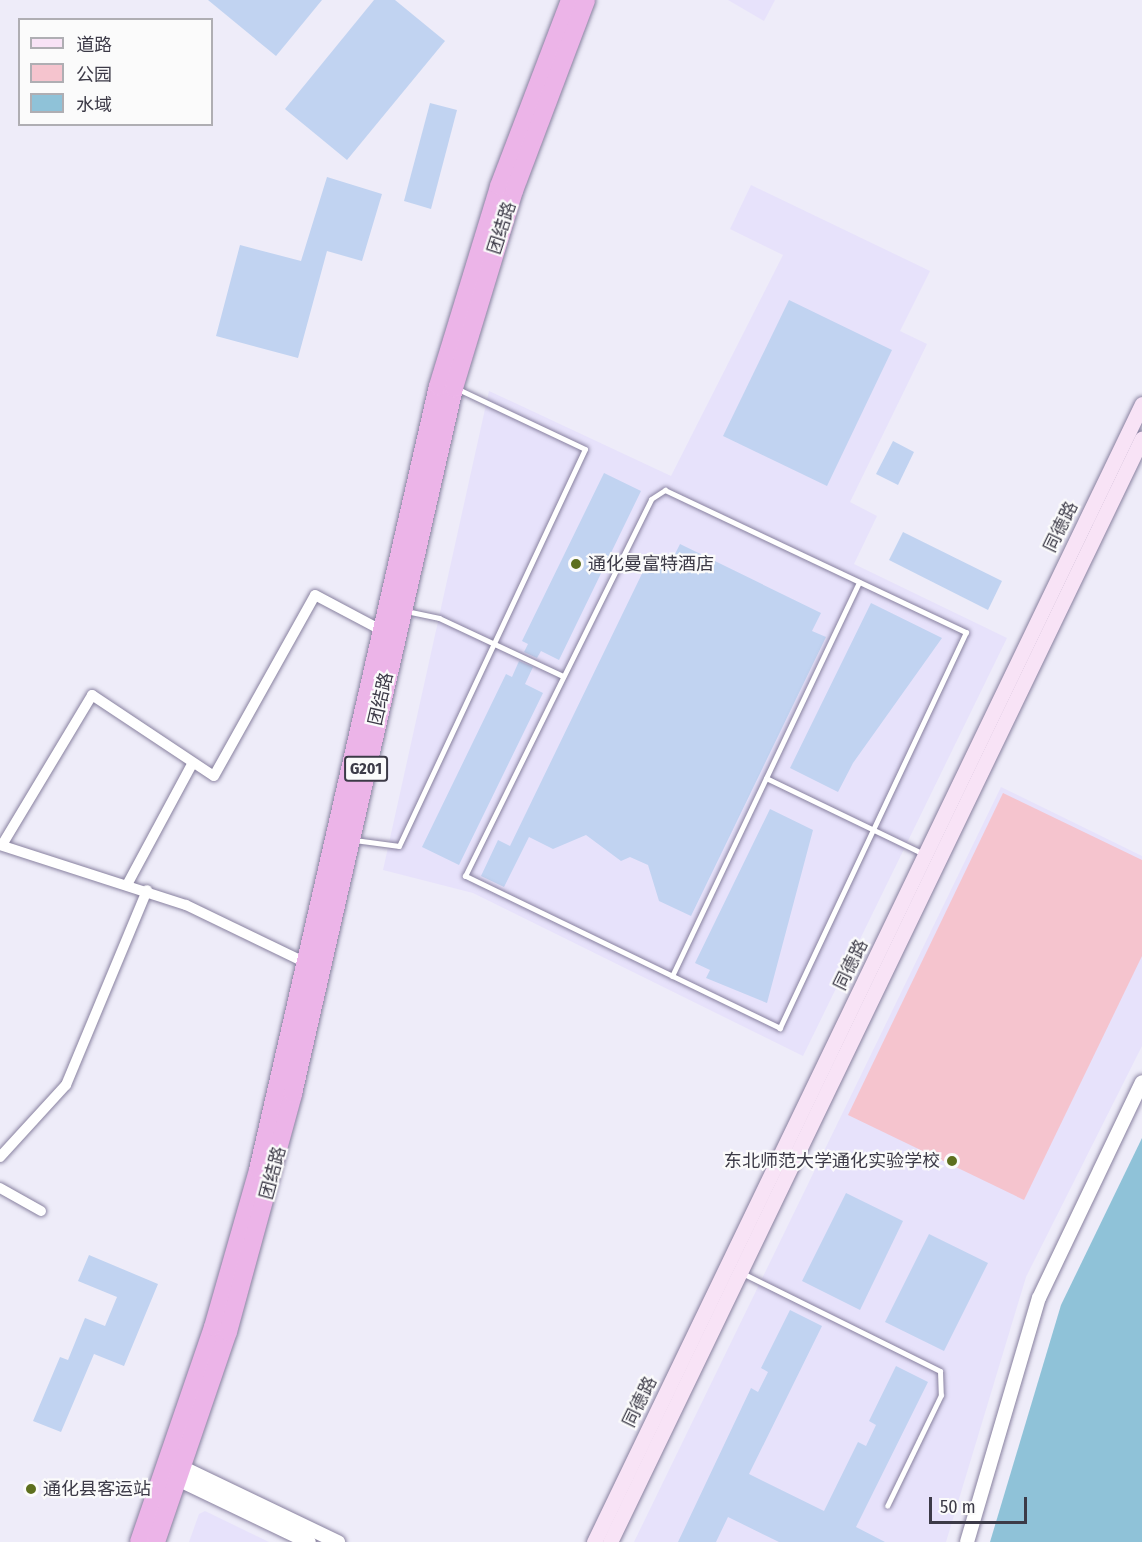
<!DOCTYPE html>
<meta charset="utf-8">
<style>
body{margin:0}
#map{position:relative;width:1142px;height:1542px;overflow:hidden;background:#eeecf9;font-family:"Fira Sans Condensed","Noto Sans SC",sans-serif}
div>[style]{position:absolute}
.built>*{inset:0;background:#e7e2fb}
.green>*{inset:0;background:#f5c4ce}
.water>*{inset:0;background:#8fc2d8}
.building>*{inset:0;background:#c1d3f1}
.roads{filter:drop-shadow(0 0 2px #88819f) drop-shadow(0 0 2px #88819f)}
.service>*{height:5px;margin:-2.5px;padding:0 2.5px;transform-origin:2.5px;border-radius:2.5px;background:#fff}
.minor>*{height:10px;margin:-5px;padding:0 5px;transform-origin:5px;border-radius:5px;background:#fff}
.tertiary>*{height:14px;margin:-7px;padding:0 7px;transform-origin:7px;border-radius:7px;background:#fff}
.secondary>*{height:15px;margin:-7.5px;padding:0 7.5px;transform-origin:7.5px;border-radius:7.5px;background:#f8e3f6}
.trunk>*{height:18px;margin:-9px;padding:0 9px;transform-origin:9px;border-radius:9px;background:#ecb4e8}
.dots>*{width:16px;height:16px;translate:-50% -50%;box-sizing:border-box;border:3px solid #fbfbfb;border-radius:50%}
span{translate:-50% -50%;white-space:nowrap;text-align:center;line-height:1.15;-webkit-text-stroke:4.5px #fbfbfb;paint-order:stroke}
.shield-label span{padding:2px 4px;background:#fbfbfb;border:2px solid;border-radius:4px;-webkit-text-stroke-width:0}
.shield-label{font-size:16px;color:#3c3a47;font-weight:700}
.street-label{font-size:18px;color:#3c3a47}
.poi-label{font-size:18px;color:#3c3a47}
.left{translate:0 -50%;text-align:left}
.right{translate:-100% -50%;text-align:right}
.legend{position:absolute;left:18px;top:18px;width:195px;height:108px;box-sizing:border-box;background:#fbfbfb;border:2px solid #afaeb3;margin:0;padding:8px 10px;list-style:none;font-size:18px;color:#3c3a47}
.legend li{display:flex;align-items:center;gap:12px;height:30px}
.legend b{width:30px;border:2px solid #afaeb3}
.scale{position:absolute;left:929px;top:1497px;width:98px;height:27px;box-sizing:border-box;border:3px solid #3c3a47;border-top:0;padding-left:8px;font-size:18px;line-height:21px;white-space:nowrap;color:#3c3a47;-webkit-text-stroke:4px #fbfbfb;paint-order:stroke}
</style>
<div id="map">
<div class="built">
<div style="clip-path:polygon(728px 0,775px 0,764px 21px)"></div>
<div style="clip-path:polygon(751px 185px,930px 271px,900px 331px,927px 344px,850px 502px,877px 516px,854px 564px,1007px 638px,803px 1056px,473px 893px,383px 870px,489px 391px,671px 476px,783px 255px,730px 229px)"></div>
<div style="clip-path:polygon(1001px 787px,1142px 856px,1142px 1046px,1026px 1277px,946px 1542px,634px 1542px)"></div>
<div style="clip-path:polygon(205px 1511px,269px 1542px,189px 1542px,199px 1514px)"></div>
</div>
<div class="green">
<div style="clip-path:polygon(1003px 793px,1142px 860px,1142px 956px,1024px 1200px,848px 1115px)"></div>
</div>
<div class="water">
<div style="clip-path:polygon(1142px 1138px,1142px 1542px,990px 1542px,1061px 1305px)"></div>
</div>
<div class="building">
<div style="clip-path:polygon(208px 0,322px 0,276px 56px)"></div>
<div style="clip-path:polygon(374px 0,395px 0,445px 41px,347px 160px,285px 109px)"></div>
<div style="clip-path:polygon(430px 103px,457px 110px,431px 209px,404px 201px)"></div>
<div style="clip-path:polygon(327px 177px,382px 194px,362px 261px,327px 251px,298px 358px,216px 336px,240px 245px,301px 261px)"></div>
<div style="clip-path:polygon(789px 300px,892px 350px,827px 486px,723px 436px)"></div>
<div style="clip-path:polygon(893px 441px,914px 452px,898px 485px,876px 474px)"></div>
<div style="clip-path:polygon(604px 473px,641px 491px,559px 660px,541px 651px,537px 658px,524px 652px,528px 644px,522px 641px)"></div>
<div style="clip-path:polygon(903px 532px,1002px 581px,988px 610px,889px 560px)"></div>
<div style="clip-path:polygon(680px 544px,821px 613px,812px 631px,826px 637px,691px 916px,659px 901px,648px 865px,630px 857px,621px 861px,586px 835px,553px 849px,529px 837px,504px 887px,481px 876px,498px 840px,510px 846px,652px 553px,671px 562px)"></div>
<div style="clip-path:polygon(871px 603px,942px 638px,853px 763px,838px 792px,790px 768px)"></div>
<div style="clip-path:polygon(519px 661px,533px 667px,525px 684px,543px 693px,459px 865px,422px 847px,506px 674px,512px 677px)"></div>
<div style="clip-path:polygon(770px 809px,813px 830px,767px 1003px,706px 978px,710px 970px,695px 963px)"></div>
<div style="clip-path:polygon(846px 1193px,903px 1221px,860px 1310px,802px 1281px)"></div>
<div style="clip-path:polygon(929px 1234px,988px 1263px,944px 1351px,885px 1322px)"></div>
<div style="clip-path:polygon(89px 1255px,158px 1284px,124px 1366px,94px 1354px,61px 1432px,33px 1421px,60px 1357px,68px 1360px,85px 1318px,105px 1326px,117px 1297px,78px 1281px)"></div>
<div style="clip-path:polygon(790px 1310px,822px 1326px,749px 1474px,824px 1511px,858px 1442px,866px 1446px,876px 1425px,869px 1421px,896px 1366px,928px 1382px,856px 1527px,885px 1542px,779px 1542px,728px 1517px,716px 1542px,678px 1542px,751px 1388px,758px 1392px,768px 1372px,761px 1368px)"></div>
</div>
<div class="roads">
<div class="service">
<div style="left:665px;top:490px;width:333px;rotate:25.3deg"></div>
<div style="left:966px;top:632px;width:438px;rotate:115.2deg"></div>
<div style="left:780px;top:1028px;width:350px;rotate:-154.2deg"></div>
<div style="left:465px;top:876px;width:420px;rotate:-63.7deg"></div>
<div style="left:651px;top:499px;width:17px;rotate:-33deg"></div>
<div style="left:406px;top:611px;width:34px;rotate:12deg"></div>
<div style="left:439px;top:618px;width:137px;rotate:25.1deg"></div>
<div style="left:766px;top:778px;width:175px;rotate:25.7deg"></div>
<div style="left:355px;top:840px;width:44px;rotate:7.8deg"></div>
<div style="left:399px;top:846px;width:438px;rotate:-64.9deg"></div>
<div style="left:585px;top:449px;width:140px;rotate:-154.7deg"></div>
<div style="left:672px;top:976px;width:436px;rotate:-64.6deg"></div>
<div style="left:742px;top:1273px;width:221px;rotate:26.3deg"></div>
<div style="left:940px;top:1371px;width:24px;rotate:88deg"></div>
<div style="left:941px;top:1395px;width:123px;rotate:115.9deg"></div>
</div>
<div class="minor">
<div style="left:0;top:845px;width:195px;rotate:17.9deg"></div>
<div style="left:186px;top:905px;width:136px;rotate:25.8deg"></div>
<div style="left:2px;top:845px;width:175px;rotate:-59deg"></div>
<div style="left:92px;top:695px;width:146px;rotate:33.6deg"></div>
<div style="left:214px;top:776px;width:207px;rotate:-60.8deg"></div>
<div style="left:315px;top:595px;width:75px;rotate:27.9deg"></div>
<div style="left:128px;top:883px;width:135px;rotate:-61.7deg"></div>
<div style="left:0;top:1157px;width:98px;rotate:-47.5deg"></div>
<div style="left:66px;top:1085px;width:211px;rotate:-67.4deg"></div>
<div style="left:0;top:1188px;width:47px;rotate:29.3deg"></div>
</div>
<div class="tertiary">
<div style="left:175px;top:1464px;width:181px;rotate:25.6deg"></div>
<div style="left:169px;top:1475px;width:155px;rotate:25.6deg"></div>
<div style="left:967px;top:1542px;width:254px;rotate:-73.6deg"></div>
<div style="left:1039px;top:1298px;width:239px;rotate:-64.5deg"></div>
</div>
<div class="secondary">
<div style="left:594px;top:1542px;width:1263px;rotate:-64.29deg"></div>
<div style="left:610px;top:1542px;width:1225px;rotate:-64.27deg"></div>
</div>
<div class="trunk">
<div style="left:139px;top:1542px;width:227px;rotate:-71deg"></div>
<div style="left:213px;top:1327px;width:163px;rotate:-74deg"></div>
<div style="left:258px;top:1170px;width:804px;rotate:-77.07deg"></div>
<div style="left:438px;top:386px;width:209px;rotate:-73deg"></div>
<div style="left:499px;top:186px;width:199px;rotate:-69.1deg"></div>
<div style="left:156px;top:1542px;width:222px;rotate:-71.1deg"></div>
<div style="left:228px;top:1332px;width:247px;rotate:-74.7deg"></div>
<div style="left:293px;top:1094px;width:724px;rotate:-77.15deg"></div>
<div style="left:454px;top:388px;width:206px;rotate:-73.1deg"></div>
<div style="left:514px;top:191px;width:204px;rotate:-69.3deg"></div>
</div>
</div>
<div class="dots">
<div style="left:576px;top:564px;background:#5d6f1e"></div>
<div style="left:952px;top:1161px;background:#5d6f1e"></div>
<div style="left:31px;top:1489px;background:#5d6f1e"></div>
</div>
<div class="shield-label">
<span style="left:366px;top:769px">G201</span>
</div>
<div class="street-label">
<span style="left:502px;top:228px;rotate:-72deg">团结路</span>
<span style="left:1061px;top:527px;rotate:-64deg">同德路</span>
<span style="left:381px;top:699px;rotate:-77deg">团结路</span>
<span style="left:851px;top:965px;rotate:-64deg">同德路</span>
<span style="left:273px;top:1173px;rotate:-75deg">团结路</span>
<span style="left:640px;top:1402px;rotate:-64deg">同德路</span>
</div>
<div class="poi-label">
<span class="left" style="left:588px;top:564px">通化曼富特酒店</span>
<span class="right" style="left:940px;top:1161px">东北师范大学通化实验学校</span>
<span class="left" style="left:43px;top:1489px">通化县客运站</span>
</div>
<ul class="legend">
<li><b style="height:8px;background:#f8e3f6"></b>道路</li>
<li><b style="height:16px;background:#f5c4ce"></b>公园</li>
<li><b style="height:16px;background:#8fc2d8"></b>水域</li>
</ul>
<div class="scale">50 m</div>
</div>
